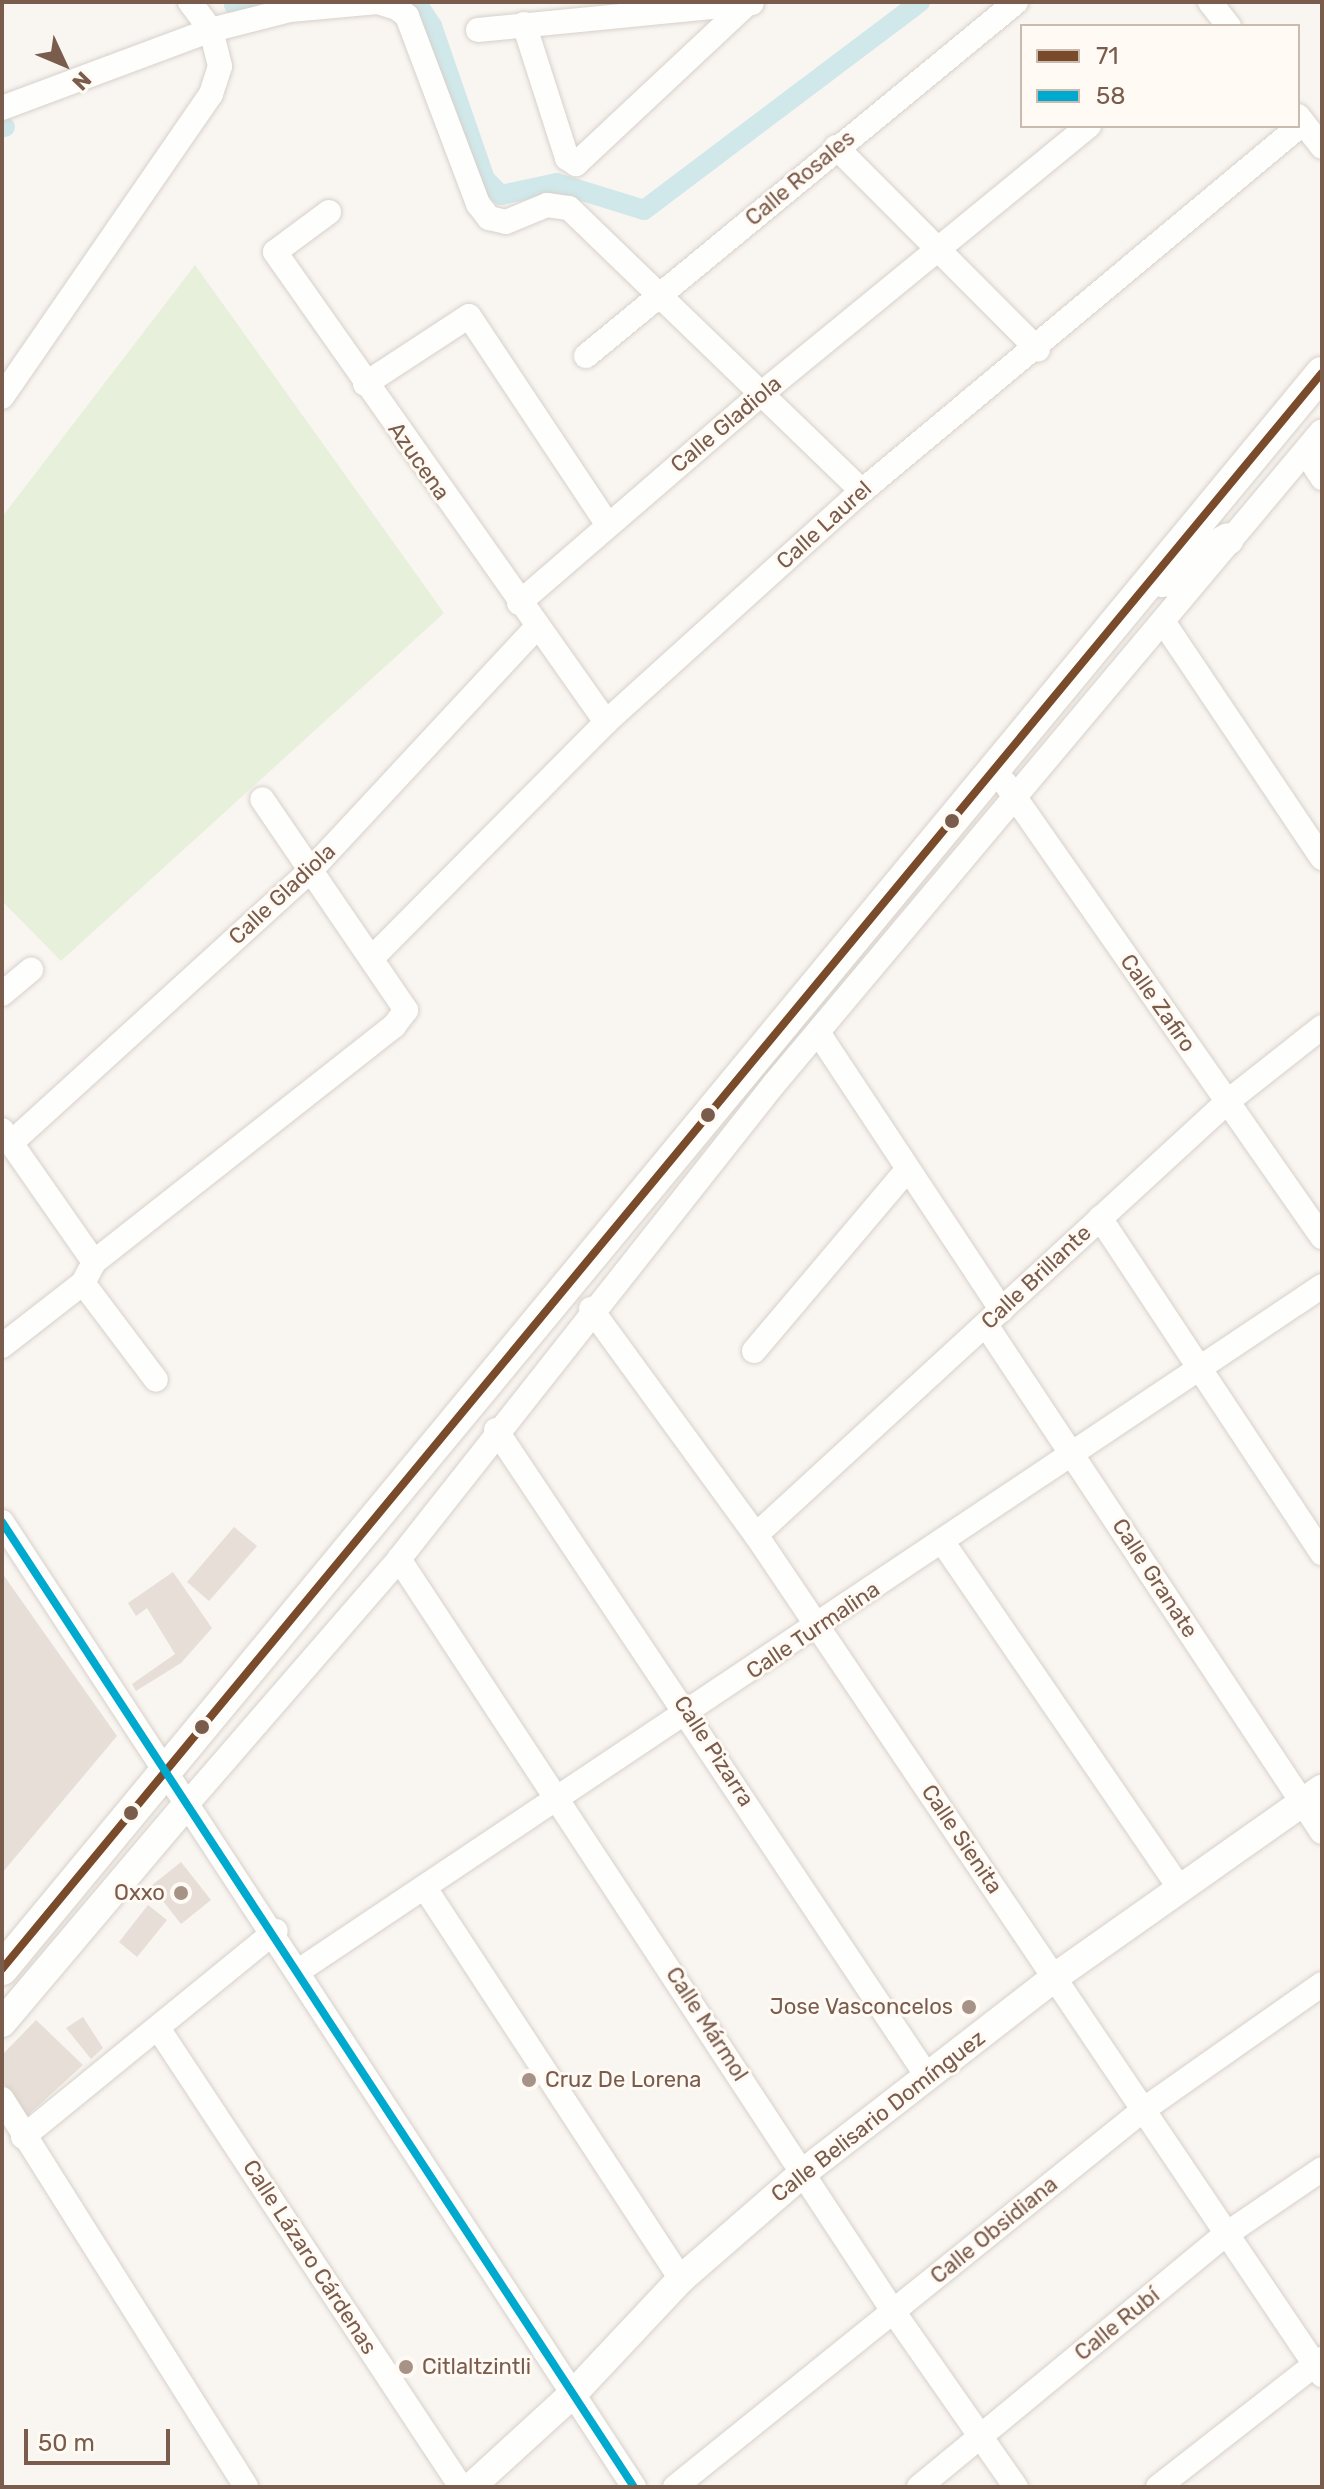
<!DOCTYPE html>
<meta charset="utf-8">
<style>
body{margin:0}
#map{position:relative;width:1324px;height:2489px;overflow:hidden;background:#f9f5f0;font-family:Rubik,sans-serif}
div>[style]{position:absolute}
.green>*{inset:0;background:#e7f0db}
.canal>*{height:20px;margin:-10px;padding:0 10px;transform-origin:10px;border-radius:10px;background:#d0e8ea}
.building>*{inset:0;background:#e6ded7}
.roads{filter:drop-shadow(0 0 2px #d7d1cb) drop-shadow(0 0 2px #d7d1cb)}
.minor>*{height:24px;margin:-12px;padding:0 12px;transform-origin:12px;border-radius:12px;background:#fefefd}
.tertiary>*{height:28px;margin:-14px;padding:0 14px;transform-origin:14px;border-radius:14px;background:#fefefd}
.secondary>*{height:32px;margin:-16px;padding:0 16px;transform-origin:16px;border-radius:16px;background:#fefefd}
.bus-1>*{height:8px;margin:-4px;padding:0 4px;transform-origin:4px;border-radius:4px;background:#7a4b2a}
.bus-2>*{height:8px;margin:-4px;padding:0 4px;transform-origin:4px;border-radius:4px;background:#00a9ce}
.dots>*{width:22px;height:22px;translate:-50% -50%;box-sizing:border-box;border:4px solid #fffaf3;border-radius:50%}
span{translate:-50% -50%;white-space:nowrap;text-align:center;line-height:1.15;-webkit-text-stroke:6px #fffaf3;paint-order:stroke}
.street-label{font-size:22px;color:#7a5c4d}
.poi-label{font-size:22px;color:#7a5c4d}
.right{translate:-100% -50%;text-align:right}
.left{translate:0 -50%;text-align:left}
.frame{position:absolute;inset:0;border:4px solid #7a5c4d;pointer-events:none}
.legend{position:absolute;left:1020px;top:24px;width:280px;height:104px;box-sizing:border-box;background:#fffaf3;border:2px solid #cabbb1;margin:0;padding:10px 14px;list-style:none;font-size:24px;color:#7a5c4d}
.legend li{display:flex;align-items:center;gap:16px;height:40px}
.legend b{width:40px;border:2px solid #cabbb1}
.north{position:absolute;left:24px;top:24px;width:80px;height:80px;-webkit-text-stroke:6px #fffaf3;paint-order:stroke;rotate:134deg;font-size:22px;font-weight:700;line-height:32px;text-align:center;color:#7a5c4d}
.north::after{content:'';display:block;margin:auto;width:28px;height:36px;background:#7a5c4d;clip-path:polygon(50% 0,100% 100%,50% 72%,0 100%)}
.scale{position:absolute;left:24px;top:2429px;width:146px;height:36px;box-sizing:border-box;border:4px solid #7a5c4d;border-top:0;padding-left:10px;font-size:24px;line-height:28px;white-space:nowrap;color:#7a5c4d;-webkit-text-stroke:6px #fffaf3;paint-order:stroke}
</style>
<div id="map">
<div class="green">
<div style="clip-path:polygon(195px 265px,444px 613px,61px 961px,2px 901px,2px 517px)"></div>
</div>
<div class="canal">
<div style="left:416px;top:2px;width:29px;rotate:56deg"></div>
<div style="left:432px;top:26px;width:162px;rotate:70.9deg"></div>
<div style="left:485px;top:179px;width:23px;rotate:45deg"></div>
<div style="left:501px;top:195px;width:57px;rotate:-12.1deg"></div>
<div style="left:557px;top:183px;width:91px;rotate:17.2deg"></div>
<div style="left:644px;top:210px;width:346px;rotate:-37deg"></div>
<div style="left:234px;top:5px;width:16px;rotate:-11deg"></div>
<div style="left:2px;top:127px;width:3px"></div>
</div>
<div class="building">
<div style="clip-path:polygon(234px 1527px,257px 1546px,209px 1601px,187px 1582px)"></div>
<div style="clip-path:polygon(173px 1572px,212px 1628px,181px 1663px,136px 1691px,132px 1684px,175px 1654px,147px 1608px,136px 1616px,128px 1603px)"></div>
<div style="clip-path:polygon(2px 1573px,117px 1736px,2px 1873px)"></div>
<div style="clip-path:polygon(181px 1862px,211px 1900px,181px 1924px,151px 1886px)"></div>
<div style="clip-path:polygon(148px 1905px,167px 1920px,137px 1957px,119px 1942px)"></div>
<div style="clip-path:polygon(83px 2017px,103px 2048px,91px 2059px,66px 2028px)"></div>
<div style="clip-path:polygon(36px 2020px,83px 2065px,27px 2116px,2px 2081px,2px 2055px)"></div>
</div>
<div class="roads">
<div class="minor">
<div style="left:1210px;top:2px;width:31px;rotate:52deg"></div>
<div style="left:524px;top:24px;width:141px;rotate:72.2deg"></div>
<div style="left:567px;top:158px;width:11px;rotate:34deg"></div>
<div style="left:576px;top:164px;width:237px;rotate:-43.1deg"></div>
<div style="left:478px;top:30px;width:275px;rotate:-5.6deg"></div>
<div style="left:2px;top:108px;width:223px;rotate:-20.5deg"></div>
<div style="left:211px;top:30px;width:81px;rotate:-14.2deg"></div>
<div style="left:290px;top:10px;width:88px;rotate:-5.2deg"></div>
<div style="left:378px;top:2px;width:20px;rotate:18deg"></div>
<div style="left:397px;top:8px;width:13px;rotate:39deg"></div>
<div style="left:407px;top:16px;width:201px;rotate:69.3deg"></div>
<div style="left:478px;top:204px;width:18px;rotate:52deg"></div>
<div style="left:489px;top:218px;width:17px;rotate:13deg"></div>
<div style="left:506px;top:222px;width:44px;rotate:-22.5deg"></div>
<div style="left:547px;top:205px;width:22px;rotate:8deg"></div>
<div style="left:569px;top:208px;width:407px;rotate:44deg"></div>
<div style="left:1298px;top:116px;width:39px;rotate:52deg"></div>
<div style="left:836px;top:147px;width:286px;rotate:45.1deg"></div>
<div style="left:329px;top:212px;width:67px;rotate:143.5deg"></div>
<div style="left:275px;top:252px;width:575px;rotate:54.84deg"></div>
<div style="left:586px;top:356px;width:557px;rotate:-39.46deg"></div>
<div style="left:365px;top:384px;width:124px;rotate:-33.2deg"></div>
<div style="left:469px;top:316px;width:250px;rotate:56.4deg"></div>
<div style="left:2px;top:397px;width:368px;rotate:-55.4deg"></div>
<div style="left:211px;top:94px;width:29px;rotate:-72deg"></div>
<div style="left:220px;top:66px;width:37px;rotate:-104deg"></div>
<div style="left:211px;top:30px;width:35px;rotate:-127deg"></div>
<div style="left:1306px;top:453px;width:30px;rotate:57deg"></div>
<div style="left:519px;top:603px;width:320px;rotate:-40.8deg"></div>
<div style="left:761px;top:394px;width:424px;rotate:-39.3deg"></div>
<div style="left:1164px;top:623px;width:283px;rotate:56.1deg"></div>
<div style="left:1005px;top:783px;width:554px;rotate:55.08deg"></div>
<div style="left:372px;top:958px;width:332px;rotate:-45.2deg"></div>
<div style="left:606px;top:722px;width:345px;rotate:-42.1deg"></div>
<div style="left:862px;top:491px;width:574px;rotate:-39.84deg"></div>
<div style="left:2px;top:994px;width:38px;rotate:-40deg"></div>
<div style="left:819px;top:1034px;width:331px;rotate:56.5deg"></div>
<div style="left:2px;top:1130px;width:161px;rotate:55.1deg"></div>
<div style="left:11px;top:1143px;width:406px;rotate:-42.3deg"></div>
<div style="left:311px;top:870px;width:330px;rotate:-47.1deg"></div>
<div style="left:1100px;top:1218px;width:402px;rotate:56.5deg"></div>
<div style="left:83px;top:1283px;width:121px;rotate:53deg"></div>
<div style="left:591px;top:1309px;width:280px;rotate:53.9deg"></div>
<div style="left:756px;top:1535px;width:1013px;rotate:56.03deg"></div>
<div style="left:986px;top:1325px;width:608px;rotate:56.47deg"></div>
<div style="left:2px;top:1346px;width:103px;rotate:-37.9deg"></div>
<div style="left:83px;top:1283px;width:24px;rotate:-62deg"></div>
<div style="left:94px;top:1262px;width:382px;rotate:-38.2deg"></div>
<div style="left:394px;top:1026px;width:20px;rotate:-53deg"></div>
<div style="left:406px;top:1010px;width:255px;rotate:-124.3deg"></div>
<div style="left:754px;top:1351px;width:237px;rotate:-49.8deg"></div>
<div style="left:496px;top:1430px;width:777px;rotate:56.29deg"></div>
<div style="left:2px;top:1522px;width:1154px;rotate:56.78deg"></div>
<div style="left:756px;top:1535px;width:640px;rotate:-42.59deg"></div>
<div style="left:1227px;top:1102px;width:121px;rotate:-38.3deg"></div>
<div style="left:944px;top:1544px;width:418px;rotate:55.6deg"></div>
<div style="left:399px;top:1559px;width:900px;rotate:56.7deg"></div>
<div style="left:893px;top:2311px;width:215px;rotate:55.1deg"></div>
<div style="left:188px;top:1803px;width:323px;rotate:-49.1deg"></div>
<div style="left:399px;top:1559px;width:605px;rotate:-51.71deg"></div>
<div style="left:774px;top:1084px;width:852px;rotate:-50deg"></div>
<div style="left:425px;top:1888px;width:467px;rotate:56.8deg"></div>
<div style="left:300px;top:1970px;width:1230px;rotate:-33.79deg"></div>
<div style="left:158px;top:2028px;width:550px;rotate:56.57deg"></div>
<div style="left:2px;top:2099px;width:458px;rotate:57.8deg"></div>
<div style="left:23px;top:2137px;width:326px;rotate:-39.2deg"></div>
<div style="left:675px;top:2487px;width:601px;rotate:-38.85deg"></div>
<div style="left:1143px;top:2110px;width:219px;rotate:-35.1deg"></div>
<div style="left:919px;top:2487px;width:396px;rotate:-39.5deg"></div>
<div style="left:1225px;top:2235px;width:117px;rotate:-34.2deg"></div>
<div style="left:1158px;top:2487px;width:208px;rotate:-38deg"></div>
</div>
<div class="tertiary">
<div style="left:2px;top:2023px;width:288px;rotate:-49.8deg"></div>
<div style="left:471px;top:2487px;width:138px;rotate:-42.4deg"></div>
<div style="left:573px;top:2394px;width:158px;rotate:-46.8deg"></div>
<div style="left:681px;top:2279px;width:163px;rotate:-41deg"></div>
<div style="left:804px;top:2172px;width:318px;rotate:-37.8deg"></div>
<div style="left:1055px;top:1977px;width:327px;rotate:-35.2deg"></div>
</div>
<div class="secondary">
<div style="left:1163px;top:581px;width:77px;rotate:-32.9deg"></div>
<div style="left:2px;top:1969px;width:2071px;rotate:-50.41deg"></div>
</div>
</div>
<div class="bus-1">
<div style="left:2px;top:1969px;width:2071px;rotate:-50.41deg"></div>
</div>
<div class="bus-2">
<div style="left:2px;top:1522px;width:1154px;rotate:56.78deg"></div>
</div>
<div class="dots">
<div style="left:952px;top:821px;background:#7a5c4d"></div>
<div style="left:708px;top:1115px;background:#7a5c4d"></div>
<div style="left:202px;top:1727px;background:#7a5c4d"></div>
<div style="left:131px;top:1813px;background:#7a5c4d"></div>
<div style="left:181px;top:1893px;background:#a69286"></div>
<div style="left:969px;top:2007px;background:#a69286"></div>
<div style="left:529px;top:2080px;background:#a69286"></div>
<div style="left:406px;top:2367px;background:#a69286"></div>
</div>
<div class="street-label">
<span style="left:800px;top:178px;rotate:-40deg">Calle Rosales</span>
<span style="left:726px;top:424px;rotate:-40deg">Calle Gladiola</span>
<span style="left:419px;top:461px;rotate:55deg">Azucena</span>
<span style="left:824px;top:525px;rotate:-42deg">Calle Laurel</span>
<span style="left:282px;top:894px;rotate:-43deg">Calle Gladiola</span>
<span style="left:1158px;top:1003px;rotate:55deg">Calle Zafiro</span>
<span style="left:1036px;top:1277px;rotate:-43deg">Calle Brillante</span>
<span style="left:1155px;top:1578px;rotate:57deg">Calle Granate</span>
<span style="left:813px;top:1630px;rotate:-34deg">Calle Turmalina</span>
<span style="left:714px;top:1751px;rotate:57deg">Calle Pizarra</span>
<span style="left:962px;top:1839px;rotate:56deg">Calle Sienita</span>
<span style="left:707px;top:2024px;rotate:57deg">Calle Mármol</span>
<span style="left:878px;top:2116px;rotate:-38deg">Calle Belisario Domínguez</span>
<span style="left:994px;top:2230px;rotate:-39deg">Calle Obsidiana</span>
<span style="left:310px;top:2257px;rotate:57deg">Calle Lázaro Cárdenas</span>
<span style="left:1117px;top:2324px;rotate:-39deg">Calle Rubí</span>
</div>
<div class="poi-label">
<span class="right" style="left:165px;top:1893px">Oxxo</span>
<span class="right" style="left:953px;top:2007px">Jose Vasconcelos</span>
<span class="left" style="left:545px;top:2080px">Cruz De Lorena</span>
<span class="left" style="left:422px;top:2367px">Citlaltzintli</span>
</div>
<div class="frame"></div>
<ul class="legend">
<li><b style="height:10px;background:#7a4b2a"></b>71</li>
<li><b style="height:10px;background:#00a9ce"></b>58</li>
</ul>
<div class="north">N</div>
<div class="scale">50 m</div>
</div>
